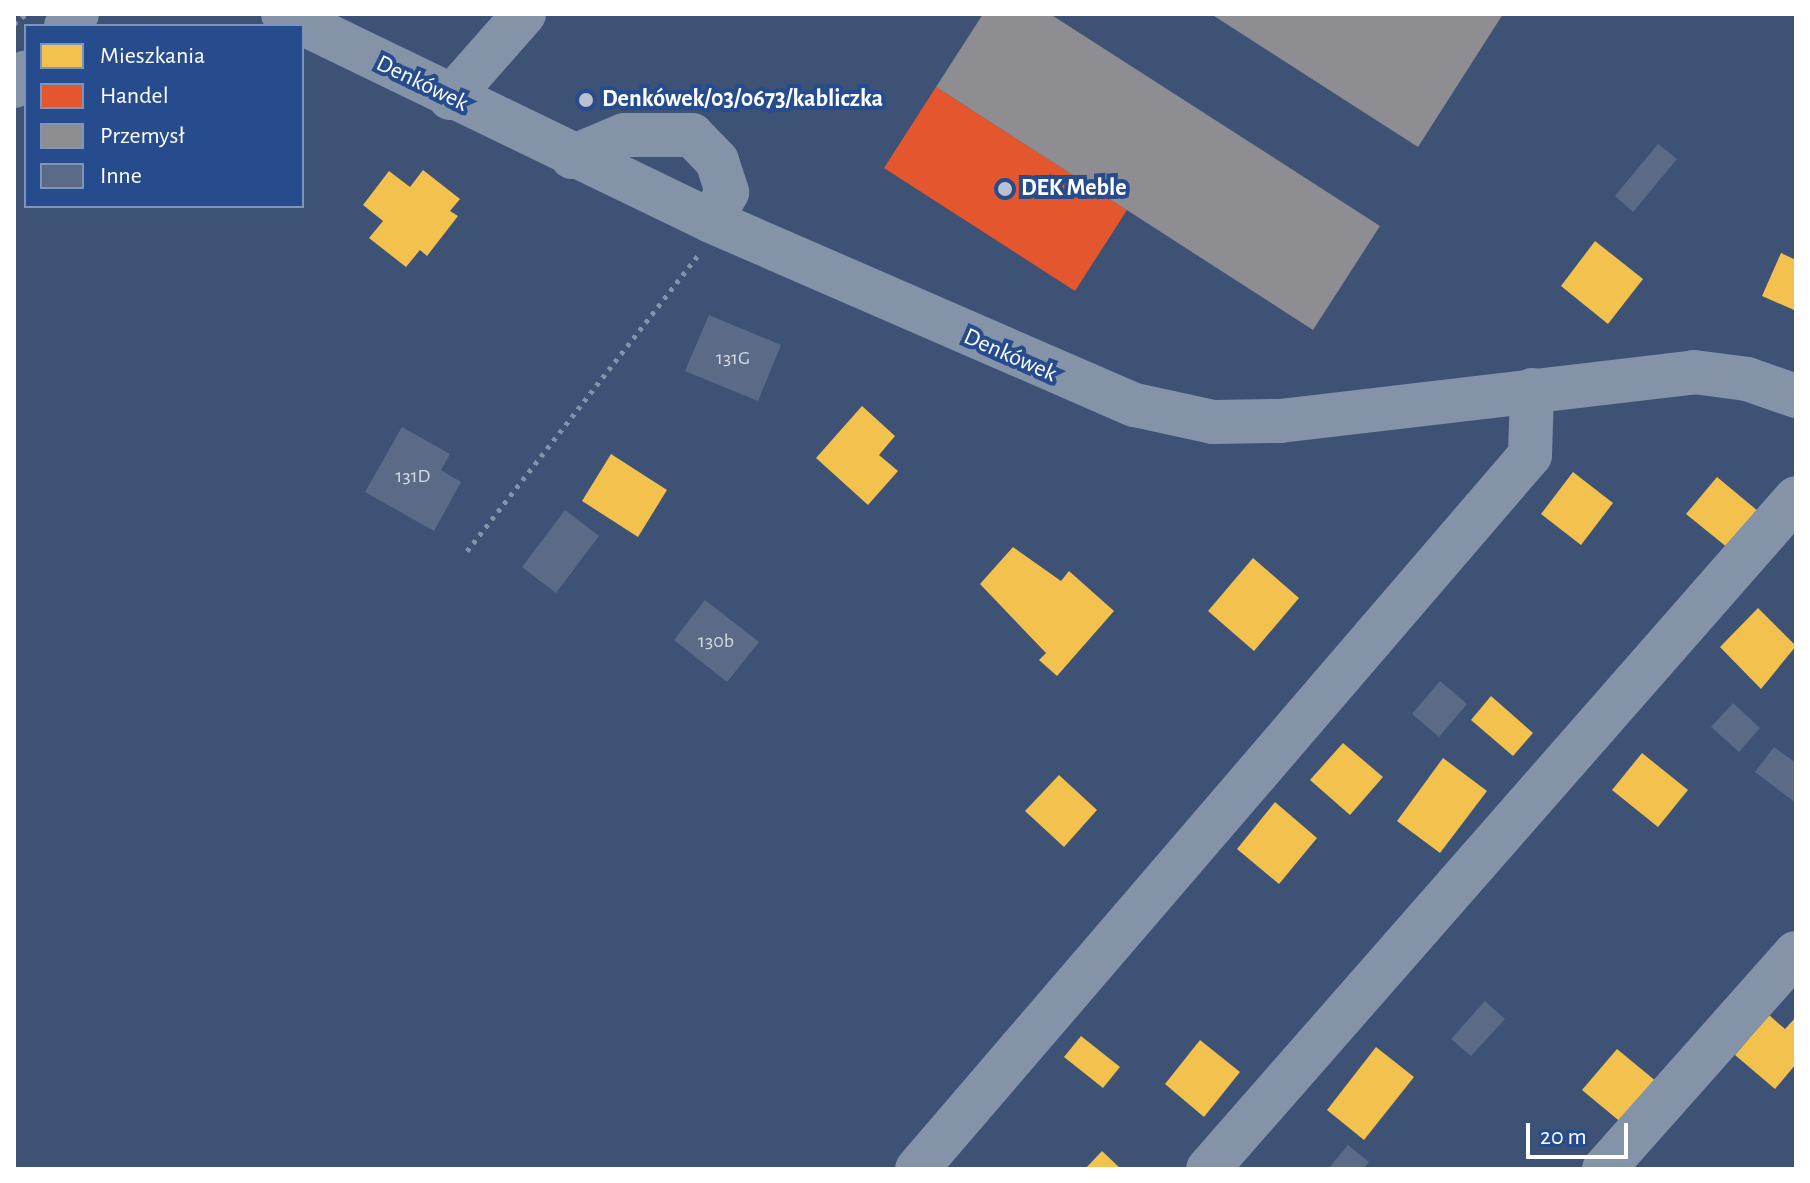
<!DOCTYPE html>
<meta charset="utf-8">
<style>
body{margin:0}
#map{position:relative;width:1810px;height:1183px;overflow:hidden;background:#3e5276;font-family:"Alegreya Sans",sans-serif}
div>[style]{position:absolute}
.homes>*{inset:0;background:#f2c14e}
.shops>*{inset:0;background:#e4572e}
.industry>*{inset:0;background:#8d8d92}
.building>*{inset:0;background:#5b6b87}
.path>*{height:5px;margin-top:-2.5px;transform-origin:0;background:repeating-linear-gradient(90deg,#8593a9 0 4px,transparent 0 10px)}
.minor>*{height:44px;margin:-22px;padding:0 22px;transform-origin:22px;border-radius:22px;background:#8593a9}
.dots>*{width:22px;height:22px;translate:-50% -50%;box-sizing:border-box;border:4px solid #274c8d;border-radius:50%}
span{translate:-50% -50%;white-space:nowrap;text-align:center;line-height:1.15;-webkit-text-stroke:8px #274c8d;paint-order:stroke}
.number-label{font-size:20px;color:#d6dae1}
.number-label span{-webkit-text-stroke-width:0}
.street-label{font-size:24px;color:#fff}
.poi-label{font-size:24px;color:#fff;font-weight:700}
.left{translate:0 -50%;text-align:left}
.frame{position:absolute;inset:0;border:16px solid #fff;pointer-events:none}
.legend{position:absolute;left:24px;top:24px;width:280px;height:184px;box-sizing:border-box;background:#274c8d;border:2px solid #7d94bb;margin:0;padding:10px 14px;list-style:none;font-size:24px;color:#fff}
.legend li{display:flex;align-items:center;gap:16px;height:40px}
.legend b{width:40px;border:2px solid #7d94bb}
.scale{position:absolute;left:1526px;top:1123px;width:102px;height:36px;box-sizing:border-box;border:4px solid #fff;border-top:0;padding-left:10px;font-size:24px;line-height:28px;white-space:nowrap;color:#fff;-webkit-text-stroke:6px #274c8d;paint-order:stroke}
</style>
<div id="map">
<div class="homes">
<div style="clip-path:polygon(423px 170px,460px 199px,450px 211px,458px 216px,427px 256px,420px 250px,406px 267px,369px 238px,383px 221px,363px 205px,389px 171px,410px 187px)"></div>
<div style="clip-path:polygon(1595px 241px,1643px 279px,1608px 324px,1561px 286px)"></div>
<div style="clip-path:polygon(1781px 253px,1796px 260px,1796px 319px,1794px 310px,1762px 296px)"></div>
<div style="clip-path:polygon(862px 406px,895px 436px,879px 455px,898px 471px,868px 505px,816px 458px)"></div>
<div style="clip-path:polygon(611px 454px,667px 490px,638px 537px,582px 501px)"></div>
<div style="clip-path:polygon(1573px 472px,1613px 503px,1581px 545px,1541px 514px)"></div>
<div style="clip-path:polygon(1717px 477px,1758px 511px,1728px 548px,1686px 514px)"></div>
<div style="clip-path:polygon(1013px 547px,1061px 581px,1069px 571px,1114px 611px,1057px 676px,1039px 660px,1046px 653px,980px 584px)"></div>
<div style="clip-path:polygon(1253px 558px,1299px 598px,1254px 651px,1208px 611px)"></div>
<div style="clip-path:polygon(1758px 608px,1796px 646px,1761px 689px,1720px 647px)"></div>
<div style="clip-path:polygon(1491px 696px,1533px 733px,1513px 756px,1471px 720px)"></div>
<div style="clip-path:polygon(1343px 743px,1383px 777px,1350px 815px,1310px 780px)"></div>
<div style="clip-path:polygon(1642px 753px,1688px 790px,1658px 827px,1612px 790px)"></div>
<div style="clip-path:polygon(1443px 758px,1487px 791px,1440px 853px,1397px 821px)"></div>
<div style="clip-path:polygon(1059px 775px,1097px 810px,1064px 847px,1025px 811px)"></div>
<div style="clip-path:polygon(1275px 802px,1317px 838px,1279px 884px,1237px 849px)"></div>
<div style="clip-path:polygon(1769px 1015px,1785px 1029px,1796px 1017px,1796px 1064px,1775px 1089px,1735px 1055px)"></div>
<div style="clip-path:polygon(1081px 1036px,1120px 1067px,1103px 1088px,1064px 1057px)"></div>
<div style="clip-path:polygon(1200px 1040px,1240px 1072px,1204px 1117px,1165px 1084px)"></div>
<div style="clip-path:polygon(1376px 1047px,1414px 1077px,1364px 1140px,1327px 1110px)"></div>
<div style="clip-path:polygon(1617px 1049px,1657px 1082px,1623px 1124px,1582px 1090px)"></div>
<div style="clip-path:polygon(1102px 1151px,1121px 1169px,1085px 1169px)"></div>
</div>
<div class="shops">
<div style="clip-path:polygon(936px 87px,1127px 210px,1075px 291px,884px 168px)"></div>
</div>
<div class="industry">
<div style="clip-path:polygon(983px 14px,1050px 14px,1380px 226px,1313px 330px,936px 87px)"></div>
<div style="clip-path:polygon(1211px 14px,1503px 14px,1418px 147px)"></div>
</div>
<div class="building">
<div style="clip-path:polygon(1658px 144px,1677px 159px,1633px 212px,1615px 196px)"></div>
<div style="clip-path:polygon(709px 315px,781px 345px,758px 401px,685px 371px)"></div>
<div style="clip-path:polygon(402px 427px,450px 454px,441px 470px,461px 482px,434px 531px,365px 492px)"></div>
<div style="clip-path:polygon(565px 510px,599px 536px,556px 593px,522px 567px)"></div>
<div style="clip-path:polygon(705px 600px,759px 642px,727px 682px,674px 640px)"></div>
<div style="clip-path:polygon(1440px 681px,1467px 704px,1439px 737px,1412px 714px)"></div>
<div style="clip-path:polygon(1733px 703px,1760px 728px,1739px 752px,1711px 727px)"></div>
<div style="clip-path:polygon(1774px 747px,1796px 763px,1796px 803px,1755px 772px)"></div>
<div style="clip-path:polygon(1485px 1001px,1505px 1019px,1471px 1056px,1451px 1039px)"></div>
<div style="clip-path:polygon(1348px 1145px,1369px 1162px,1363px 1169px,1328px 1169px)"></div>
</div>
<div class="path">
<div style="left:14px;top:24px;width:16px;rotate:-40deg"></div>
<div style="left:467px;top:551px;width:375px;rotate:-52deg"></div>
</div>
<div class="minor">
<div style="left:283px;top:14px;width:475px;rotate:25.8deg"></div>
<div style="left:711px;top:221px;width:462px;rotate:23.5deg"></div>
<div style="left:1135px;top:405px;width:80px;rotate:12.3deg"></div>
<div style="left:1213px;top:422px;width:67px;rotate:-0.9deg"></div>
<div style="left:1280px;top:421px;width:417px;rotate:-6.7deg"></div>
<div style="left:1694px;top:372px;width:53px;rotate:7.5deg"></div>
<div style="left:1747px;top:379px;width:52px;rotate:19.1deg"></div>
<div style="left:66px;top:26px;width:16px;rotate:-47deg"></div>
<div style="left:14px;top:86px;width:18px;rotate:-49deg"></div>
<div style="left:450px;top:98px;width:112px;rotate:-48.6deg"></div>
<div style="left:572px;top:157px;width:56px;rotate:-22.9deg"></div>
<div style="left:624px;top:135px;width:68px"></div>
<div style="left:692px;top:135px;width:36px;rotate:46deg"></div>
<div style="left:717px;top:161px;width:33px;rotate:72deg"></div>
<div style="left:727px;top:192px;width:33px;rotate:119deg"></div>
<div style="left:917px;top:1169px;width:941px;rotate:-49.35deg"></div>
<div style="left:1530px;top:455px;width:65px;rotate:-88.2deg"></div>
<div style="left:1208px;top:1169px;width:892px;rotate:-48.77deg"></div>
<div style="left:1604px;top:1169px;width:289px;rotate:-48.4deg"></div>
</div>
<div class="dots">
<div style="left:586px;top:100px;background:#bbc2cf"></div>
<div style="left:1005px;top:189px;background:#bbc2cf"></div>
</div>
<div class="number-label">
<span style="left:733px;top:358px">131G</span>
<span style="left:413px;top:476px">131D</span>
<span style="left:716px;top:641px">130b</span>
</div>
<div class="street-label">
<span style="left:422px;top:84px;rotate:26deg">Denkówek</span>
<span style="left:1010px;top:356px;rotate:24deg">Denkówek</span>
</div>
<div class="poi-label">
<span class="left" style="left:602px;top:100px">Denkówek/03/0673/kabliczka</span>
<span class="left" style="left:1021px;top:189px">DEK Meble</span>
</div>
<div class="frame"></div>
<ul class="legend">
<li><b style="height:22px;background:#f2c14e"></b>Mieszkania</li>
<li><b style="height:22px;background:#e4572e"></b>Handel</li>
<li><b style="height:22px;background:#8d8d92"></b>Przemysł</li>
<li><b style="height:22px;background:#5b6b87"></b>Inne</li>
</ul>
<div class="scale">20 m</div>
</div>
